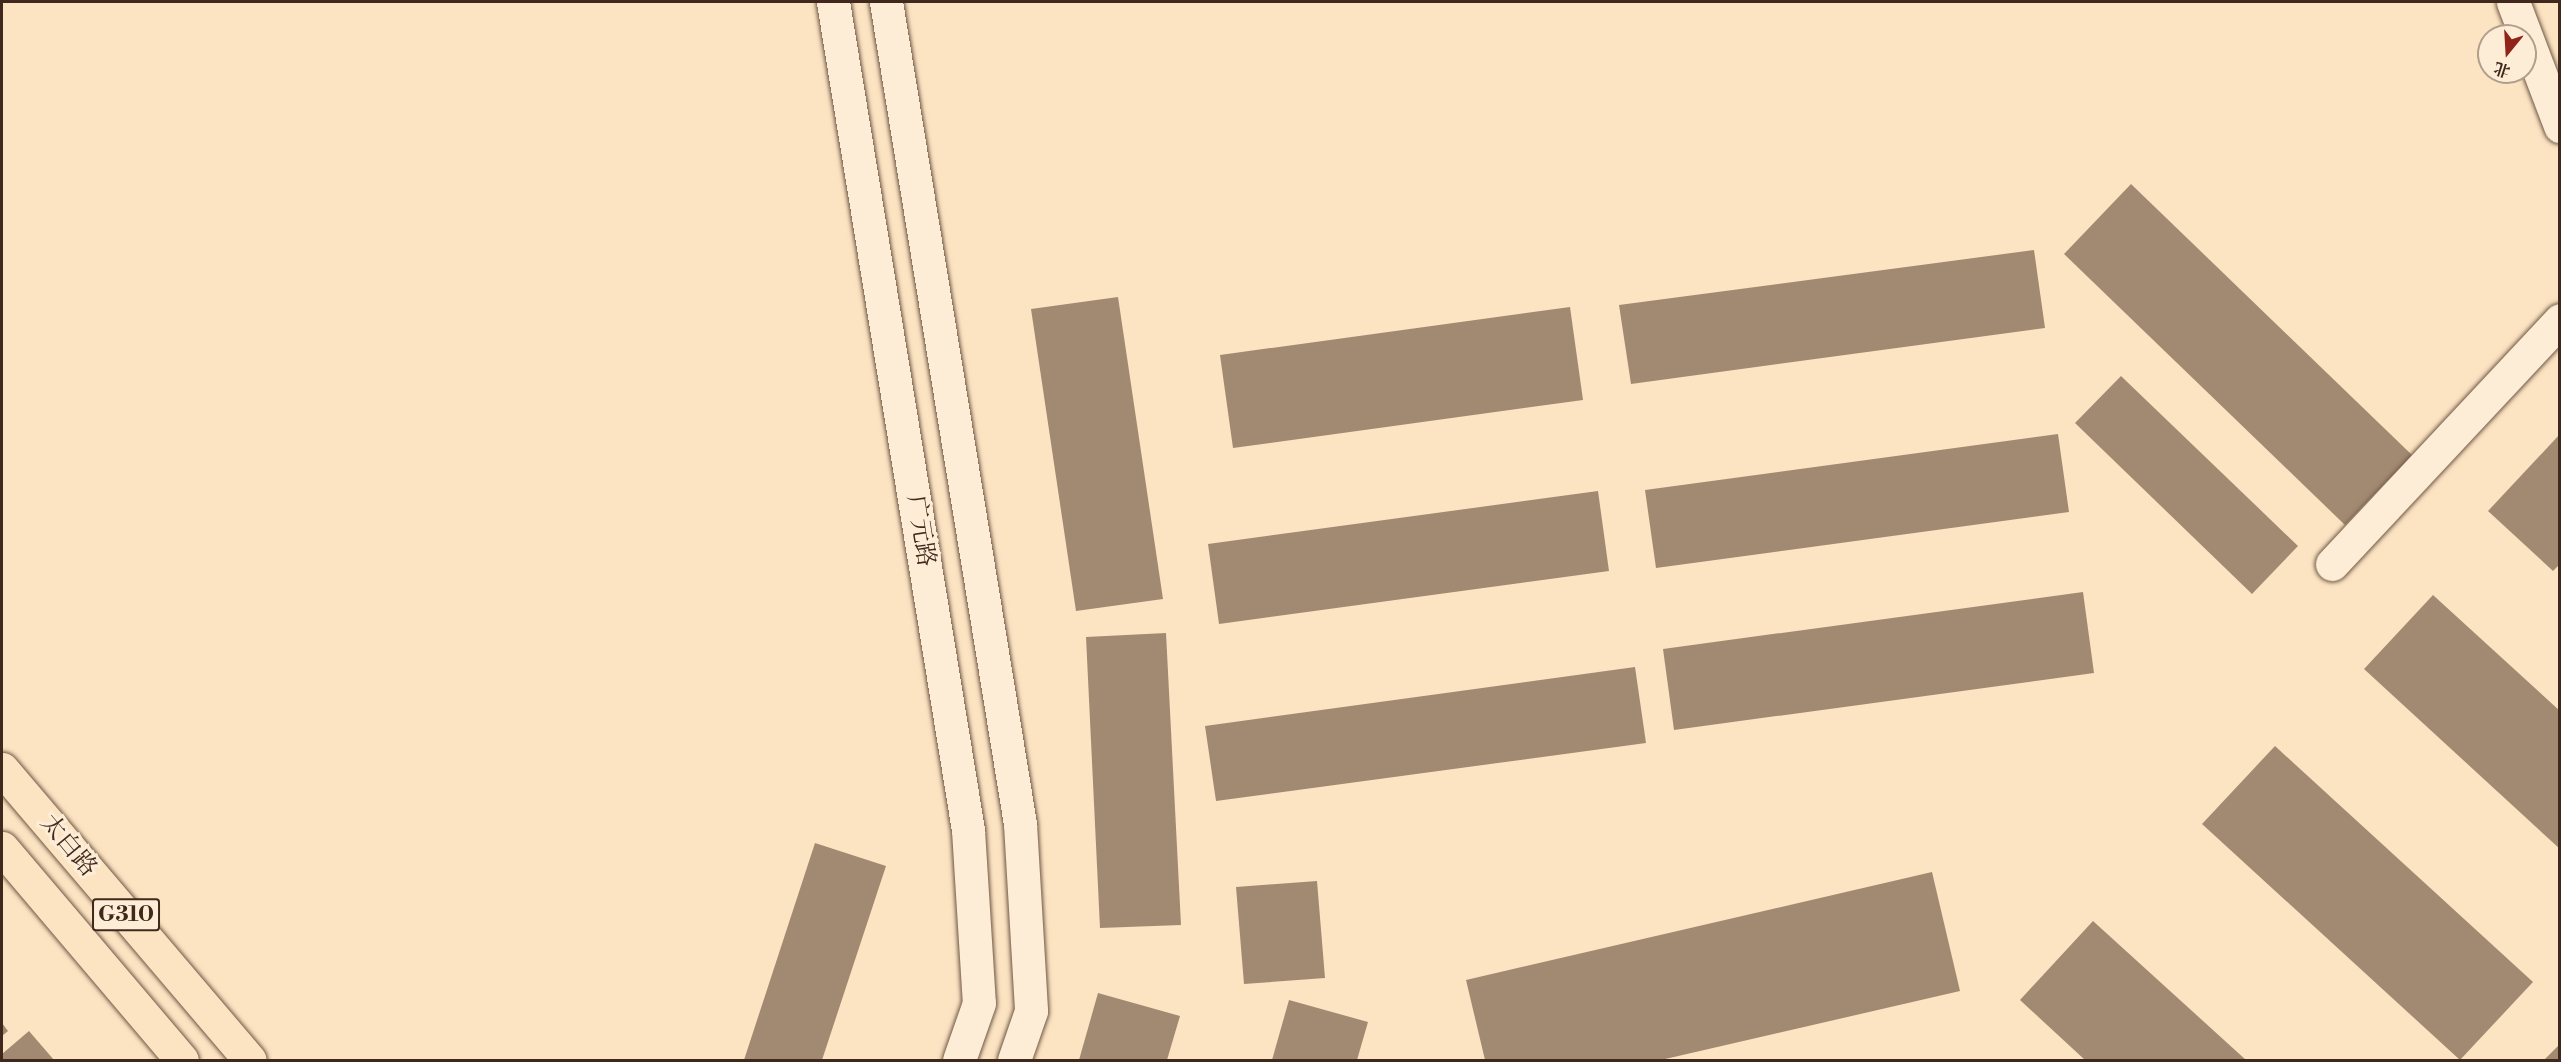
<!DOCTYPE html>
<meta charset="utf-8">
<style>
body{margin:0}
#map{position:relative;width:2561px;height:1062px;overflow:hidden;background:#fce4c2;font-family:"Libre Bodoni","Noto Serif SC",serif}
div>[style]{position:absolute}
.building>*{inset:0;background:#a28a72}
.roads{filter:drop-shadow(0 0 2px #6f5746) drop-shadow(0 0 2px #6f5746)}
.street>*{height:33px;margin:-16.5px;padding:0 16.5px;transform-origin:16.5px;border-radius:16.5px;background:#fdedd7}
.secondary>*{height:33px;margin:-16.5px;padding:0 16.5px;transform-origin:16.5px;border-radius:16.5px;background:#fdedd7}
.highway>*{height:33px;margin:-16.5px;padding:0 16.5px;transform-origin:16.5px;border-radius:16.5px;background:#fce4c2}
span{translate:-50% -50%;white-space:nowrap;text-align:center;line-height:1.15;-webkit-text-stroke:6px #fdedd7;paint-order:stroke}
.shield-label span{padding:2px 4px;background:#fdedd7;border:2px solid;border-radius:4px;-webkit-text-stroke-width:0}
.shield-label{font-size:22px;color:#40281c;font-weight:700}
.street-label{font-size:24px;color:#40281c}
.frame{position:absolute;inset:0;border:3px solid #40281c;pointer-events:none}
.north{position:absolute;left:2477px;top:24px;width:60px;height:60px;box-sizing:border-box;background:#fdedd7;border:2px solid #b19e8c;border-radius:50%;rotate:198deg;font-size:16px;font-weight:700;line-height:24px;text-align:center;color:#40281c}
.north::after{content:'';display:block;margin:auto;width:21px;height:27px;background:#8f2418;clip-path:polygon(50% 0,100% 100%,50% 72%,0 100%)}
</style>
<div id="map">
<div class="building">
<div style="clip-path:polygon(2131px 184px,2412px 455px,2345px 525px,2064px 254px)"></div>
<div style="clip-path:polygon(2034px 250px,2045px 328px,1631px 384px,1619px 305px)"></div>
<div style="clip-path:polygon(1118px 297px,1163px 599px,1076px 611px,1031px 309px)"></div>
<div style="clip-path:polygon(1570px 307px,1583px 400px,1233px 448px,1220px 355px)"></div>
<div style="clip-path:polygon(2121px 376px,2298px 546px,2252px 594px,2075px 423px)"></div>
<div style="clip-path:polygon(2058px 434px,2069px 512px,1656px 568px,1645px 490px)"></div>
<div style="clip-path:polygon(2560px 434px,2560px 564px,2553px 571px,2488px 511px)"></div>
<div style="clip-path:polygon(1598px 491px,1609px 571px,1219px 624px,1208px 544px)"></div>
<div style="clip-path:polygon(2083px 592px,2094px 673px,1674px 730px,1663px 649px)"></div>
<div style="clip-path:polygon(2433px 595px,2560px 711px,2560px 849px,2364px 669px)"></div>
<div style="clip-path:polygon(1166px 633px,1181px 925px,1100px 928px,1086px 637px)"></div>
<div style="clip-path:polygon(1635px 667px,1646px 743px,1216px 801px,1205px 726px)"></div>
<div style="clip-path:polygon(2275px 746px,2533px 982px,2460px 1060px,2202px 824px)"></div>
<div style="clip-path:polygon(815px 843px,886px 866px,822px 1060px,744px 1060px)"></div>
<div style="clip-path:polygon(1932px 872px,1960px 991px,1661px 1060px,1485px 1060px,1466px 980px)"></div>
<div style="clip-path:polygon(1317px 881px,1325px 978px,1244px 984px,1236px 887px)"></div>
<div style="clip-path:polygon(2093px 921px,2246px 1060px,2085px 1060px,2020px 1000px)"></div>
<div style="clip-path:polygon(1098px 993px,1180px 1016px,1167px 1060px,1079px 1060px)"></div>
<div style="clip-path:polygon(1289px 1000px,1368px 1022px,1357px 1060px,1272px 1060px)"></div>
<div style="clip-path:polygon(2px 1023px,8px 1031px,2px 1036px)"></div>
<div style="clip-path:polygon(29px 1031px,54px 1060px,2px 1060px,2px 1054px)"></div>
<div style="clip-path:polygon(2560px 1044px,2560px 1060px,2544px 1060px)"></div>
</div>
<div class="roads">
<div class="street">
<div style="left:2513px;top:2px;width:133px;rotate:69.2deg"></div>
<div style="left:2332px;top:564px;width:334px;rotate:-46.9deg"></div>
</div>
<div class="secondary">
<div style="left:833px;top:2px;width:839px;rotate:80.74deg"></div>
<div style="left:968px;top:830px;width:173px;rotate:86.4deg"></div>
<div style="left:979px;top:1003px;width:60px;rotate:109.3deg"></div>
<div style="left:886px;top:2px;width:833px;rotate:80.74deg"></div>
<div style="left:1020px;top:824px;width:187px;rotate:86.6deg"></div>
<div style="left:1031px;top:1011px;width:52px;rotate:109.1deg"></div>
</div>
<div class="highway">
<div style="left:2px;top:769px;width:382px;rotate:49.6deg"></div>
<div style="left:2px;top:848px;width:278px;rotate:49.7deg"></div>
</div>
</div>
<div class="shield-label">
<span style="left:126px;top:915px">G310</span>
</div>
<div class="street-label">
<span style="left:920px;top:531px;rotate:81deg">广元路</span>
<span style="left:68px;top:846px;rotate:50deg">太白路</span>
</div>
<div class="frame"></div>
<div class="north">北</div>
</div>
